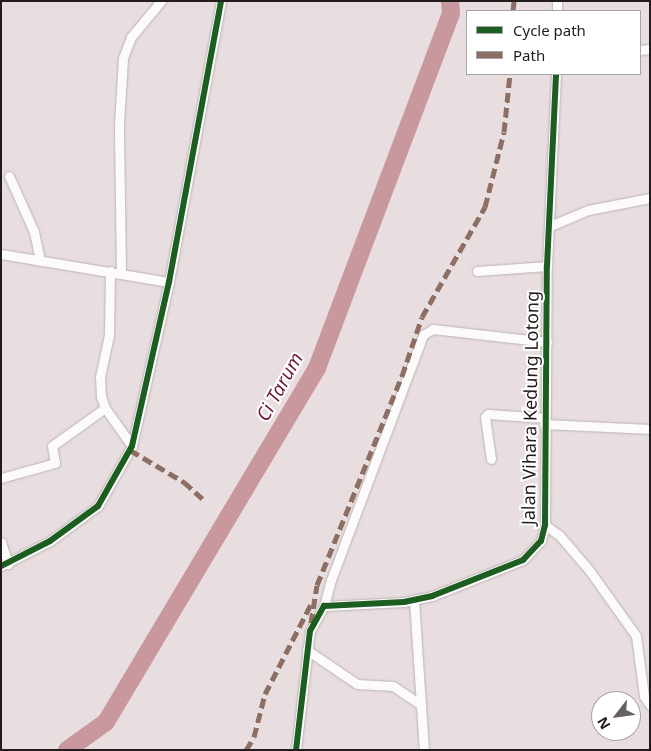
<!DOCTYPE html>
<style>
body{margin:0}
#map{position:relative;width:651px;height:751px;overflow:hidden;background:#e9dedf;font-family:"Noto Sans",sans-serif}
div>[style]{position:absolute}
.river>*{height:18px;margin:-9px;padding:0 9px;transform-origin:9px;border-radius:9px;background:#c9979e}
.roads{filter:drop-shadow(0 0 1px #bbb3b4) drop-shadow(0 0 1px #bbb3b4)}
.street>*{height:9px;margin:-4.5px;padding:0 4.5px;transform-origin:4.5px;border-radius:4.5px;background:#fcfafa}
.quiet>*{height:5px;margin-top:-2.5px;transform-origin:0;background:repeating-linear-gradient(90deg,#8d6e63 0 10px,transparent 0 15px)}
.cycleway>*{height:6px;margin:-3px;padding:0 3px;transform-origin:3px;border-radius:3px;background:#1b5e20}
span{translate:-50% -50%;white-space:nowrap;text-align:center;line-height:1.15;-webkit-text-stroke:4px #fff;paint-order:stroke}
.street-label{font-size:18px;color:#231c1d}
.water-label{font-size:19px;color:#6c1c30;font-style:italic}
.frame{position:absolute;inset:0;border:2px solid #231c1d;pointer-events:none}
.legend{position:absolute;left:466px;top:10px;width:175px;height:65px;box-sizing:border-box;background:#fff;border:1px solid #a7a4a5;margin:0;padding:6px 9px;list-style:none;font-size:15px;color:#231c1d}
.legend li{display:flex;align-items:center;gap:10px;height:25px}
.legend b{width:25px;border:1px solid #a7a4a5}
.north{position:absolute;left:591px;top:691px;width:50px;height:50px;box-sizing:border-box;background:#fff;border:1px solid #a7a4a5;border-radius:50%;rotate:240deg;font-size:14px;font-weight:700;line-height:20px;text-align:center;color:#231c1d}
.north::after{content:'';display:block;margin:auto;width:18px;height:22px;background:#686061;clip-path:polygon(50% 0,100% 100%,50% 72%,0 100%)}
</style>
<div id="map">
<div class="river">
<div style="left:67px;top:750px;width:48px;rotate:-35.7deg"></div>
<div style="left:106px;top:722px;width:412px;rotate:-59.2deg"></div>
<div style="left:317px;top:368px;width:379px;rotate:-69.3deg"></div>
<div style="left:451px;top:13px;width:12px;rotate:-95deg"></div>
</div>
<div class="roads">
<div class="street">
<div style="left:557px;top:11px;width:10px;rotate:-90deg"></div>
<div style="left:640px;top:50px;width:10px;rotate:-6deg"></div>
<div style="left:9px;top:176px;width:61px;rotate:65.9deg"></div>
<div style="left:34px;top:232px;width:30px;rotate:78deg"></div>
<div style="left:550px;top:226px;width:41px;rotate:-22.8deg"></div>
<div style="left:588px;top:210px;width:63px;rotate:-11deg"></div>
<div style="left:1px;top:254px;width:170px;rotate:9.5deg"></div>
<div style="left:110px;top:271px;width:64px;rotate:90.9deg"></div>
<div style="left:109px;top:335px;width:43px;rotate:102.1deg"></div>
<div style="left:100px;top:377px;width:19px;rotate:87deg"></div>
<div style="left:101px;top:396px;width:13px;rotate:72deg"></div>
<div style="left:105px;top:408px;width:47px;rotate:54.6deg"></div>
<div style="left:477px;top:271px;width:70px;rotate:-4.1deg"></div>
<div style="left:121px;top:274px;width:150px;rotate:-90.8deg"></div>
<div style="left:119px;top:124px;width:66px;rotate:-86.5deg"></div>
<div style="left:123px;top:58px;width:22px;rotate:-69deg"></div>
<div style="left:131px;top:37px;width:47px;rotate:-50.2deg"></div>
<div style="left:544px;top:424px;width:106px;rotate:2.7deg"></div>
<div style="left:491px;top:459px;width:42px;rotate:-98.1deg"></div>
<div style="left:485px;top:417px;width:4px;rotate:-45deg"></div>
<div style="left:488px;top:414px;width:57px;rotate:4deg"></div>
<div style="left:1px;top:478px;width:56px;rotate:-15.5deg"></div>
<div style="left:55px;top:463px;width:17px;rotate:-100deg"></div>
<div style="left:52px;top:446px;width:65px;rotate:-35.6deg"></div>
<div style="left:545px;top:525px;width:17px;rotate:36deg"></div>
<div style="left:559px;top:535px;width:46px;rotate:49.4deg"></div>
<div style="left:589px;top:570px;width:81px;rotate:54.5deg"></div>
<div style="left:636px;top:636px;width:61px;rotate:82.4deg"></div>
<div style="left:644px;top:696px;width:11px;rotate:56deg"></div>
<div style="left:1px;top:542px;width:23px;rotate:72deg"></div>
<div style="left:1px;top:566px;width:55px;rotate:-27deg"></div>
<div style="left:50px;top:541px;width:59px;rotate:-36.1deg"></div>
<div style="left:98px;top:506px;width:69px;rotate:-60.5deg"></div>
<div style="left:132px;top:446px;width:168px;rotate:-77.3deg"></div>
<div style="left:169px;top:282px;width:286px;rotate:-79.5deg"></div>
<div style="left:414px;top:600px;width:150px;rotate:86.2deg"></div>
<div style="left:324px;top:606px;width:27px;rotate:-75deg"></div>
<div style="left:331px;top:580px;width:262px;rotate:-69.4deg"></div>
<div style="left:423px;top:335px;width:12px;rotate:-31deg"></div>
<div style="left:433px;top:329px;width:115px;rotate:6.5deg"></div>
<div style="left:307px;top:650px;width:60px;rotate:34.2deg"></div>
<div style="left:357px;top:684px;width:36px;rotate:3deg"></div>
<div style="left:393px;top:686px;width:34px;rotate:34deg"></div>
<div style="left:296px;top:750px;width:120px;rotate:-83.3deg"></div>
<div style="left:310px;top:631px;width:29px;rotate:-61deg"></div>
<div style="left:324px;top:606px;width:80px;rotate:-2.9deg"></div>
<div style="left:404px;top:602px;width:29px;rotate:-12deg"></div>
<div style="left:432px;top:596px;width:98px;rotate:-21.6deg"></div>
<div style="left:523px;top:560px;width:26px;rotate:-47deg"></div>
<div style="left:541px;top:541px;width:16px;rotate:-76deg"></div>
<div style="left:545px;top:525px;width:259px;rotate:-89.6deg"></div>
<div style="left:547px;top:266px;width:192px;rotate:-87.3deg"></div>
</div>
</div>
<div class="quiet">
<div style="left:513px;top:11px;width:10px;rotate:-84deg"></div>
<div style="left:130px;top:450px;width:63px;rotate:30.7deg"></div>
<div style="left:184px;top:482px;width:27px;rotate:42deg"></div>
<div style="left:311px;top:623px;width:38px;rotate:-81deg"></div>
<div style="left:317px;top:585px;width:226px;rotate:-67.9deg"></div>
<div style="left:402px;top:376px;width:62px;rotate:-71.3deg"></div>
<div style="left:422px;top:317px;width:127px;rotate:-60.2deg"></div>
<div style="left:485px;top:207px;width:77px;rotate:-75.8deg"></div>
<div style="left:504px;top:132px;width:58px;rotate:-84.1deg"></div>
<div style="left:246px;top:750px;width:15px;rotate:-58deg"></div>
<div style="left:254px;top:737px;width:44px;rotate:-75.7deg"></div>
<div style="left:265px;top:694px;width:101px;rotate:-62.9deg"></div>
</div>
<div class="cycleway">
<div style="left:1px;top:566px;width:55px;rotate:-27deg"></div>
<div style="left:50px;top:541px;width:59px;rotate:-36.1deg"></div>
<div style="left:98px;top:506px;width:69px;rotate:-60.5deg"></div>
<div style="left:132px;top:446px;width:168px;rotate:-77.3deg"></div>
<div style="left:169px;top:282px;width:286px;rotate:-79.5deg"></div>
<div style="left:296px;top:750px;width:120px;rotate:-83.3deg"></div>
<div style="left:310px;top:631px;width:29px;rotate:-61deg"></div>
<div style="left:324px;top:606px;width:80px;rotate:-2.9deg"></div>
<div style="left:404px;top:602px;width:29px;rotate:-12deg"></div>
<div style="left:432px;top:596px;width:98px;rotate:-21.6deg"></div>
<div style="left:523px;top:560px;width:26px;rotate:-47deg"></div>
<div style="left:541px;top:541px;width:16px;rotate:-76deg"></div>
<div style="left:545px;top:525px;width:259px;rotate:-89.6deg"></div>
<div style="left:547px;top:266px;width:192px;rotate:-87.3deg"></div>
</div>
<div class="street-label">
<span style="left:530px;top:408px;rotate:-89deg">Jalan Vihara Kedung Lotong</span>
</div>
<div class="water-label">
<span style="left:280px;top:387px;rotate:-61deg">Ci Tarum</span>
</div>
<div class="frame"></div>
<ul class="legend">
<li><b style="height:6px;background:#1b5e20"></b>Cycle path</li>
<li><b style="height:6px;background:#8d6e63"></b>Path</li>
</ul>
<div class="north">N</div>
</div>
